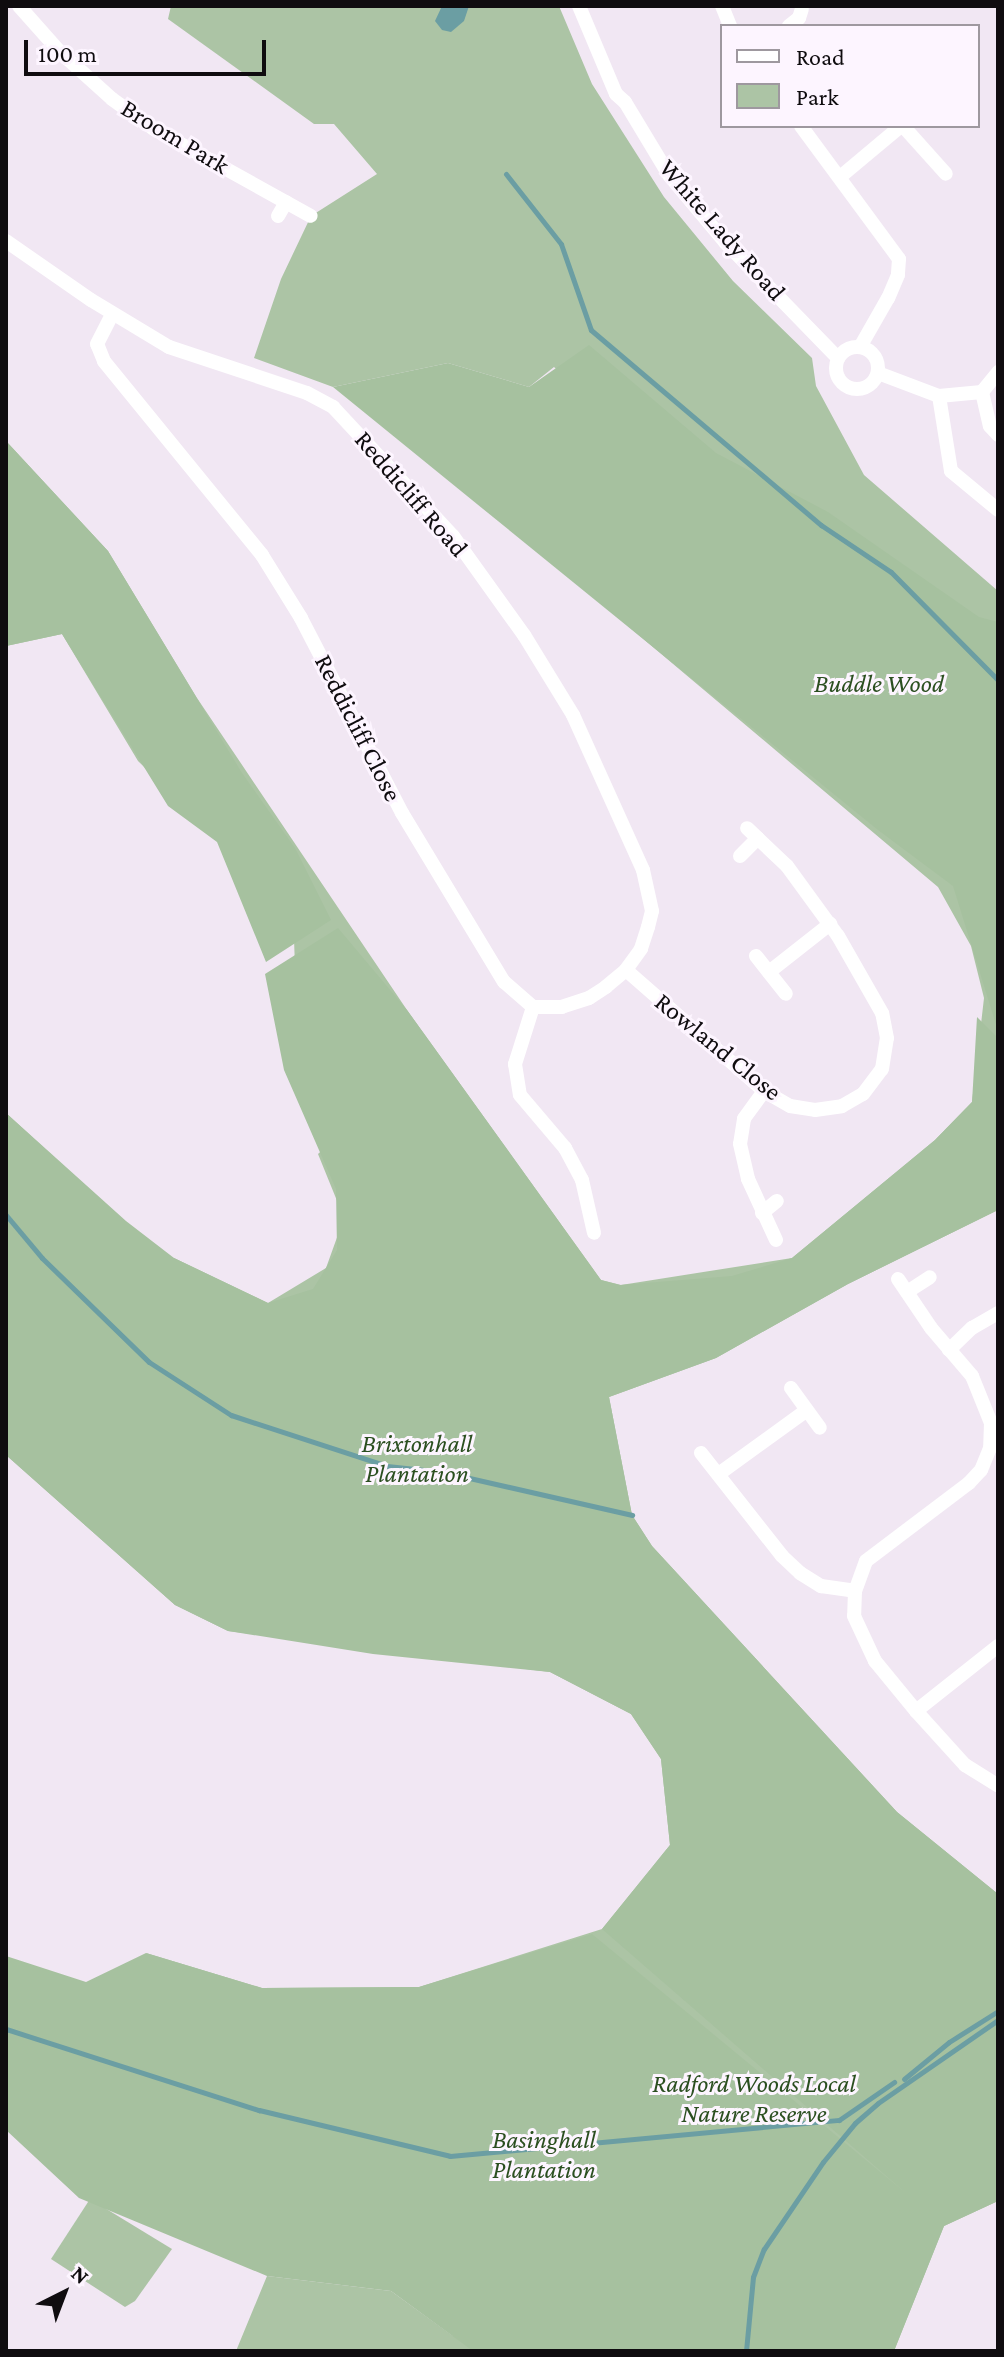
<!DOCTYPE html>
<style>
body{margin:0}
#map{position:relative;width:1004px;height:2357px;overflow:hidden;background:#f1e7f3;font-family:"Crimson Pro",serif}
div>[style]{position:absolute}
.green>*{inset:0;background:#acc4a5}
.forest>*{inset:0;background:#a6c19f}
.water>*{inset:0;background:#6b9ea3}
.stream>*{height:5px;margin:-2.5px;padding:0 2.5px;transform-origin:2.5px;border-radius:2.5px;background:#6b9ea3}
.minor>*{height:14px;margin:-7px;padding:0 7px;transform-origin:7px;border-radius:7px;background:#fff}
.minor>.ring{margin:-7px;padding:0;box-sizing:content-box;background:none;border:14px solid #fff;border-radius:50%}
span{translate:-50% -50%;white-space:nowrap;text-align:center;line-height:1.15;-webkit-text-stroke:6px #fdf5ff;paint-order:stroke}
.street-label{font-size:26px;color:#0f0c0f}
.park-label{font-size:26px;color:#2b4f20;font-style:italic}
.frame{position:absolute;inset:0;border:8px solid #0f0c0f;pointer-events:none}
.legend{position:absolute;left:720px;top:24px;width:260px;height:104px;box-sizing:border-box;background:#fdf5ff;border:2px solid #9e989f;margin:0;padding:10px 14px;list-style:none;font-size:24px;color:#0f0c0f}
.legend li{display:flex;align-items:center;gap:16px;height:40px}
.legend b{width:40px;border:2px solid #9e989f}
.north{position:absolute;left:24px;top:2253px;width:80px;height:80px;-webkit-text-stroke:6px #fdf5ff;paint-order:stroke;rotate:42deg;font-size:22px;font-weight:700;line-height:32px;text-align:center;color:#0f0c0f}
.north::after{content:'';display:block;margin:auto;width:28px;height:36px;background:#0f0c0f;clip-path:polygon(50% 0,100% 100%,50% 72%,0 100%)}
.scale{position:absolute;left:24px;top:40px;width:242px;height:36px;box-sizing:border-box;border:4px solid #0f0c0f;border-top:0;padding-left:10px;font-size:24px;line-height:28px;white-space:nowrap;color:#0f0c0f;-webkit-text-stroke:6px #fdf5ff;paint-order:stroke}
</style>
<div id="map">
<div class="green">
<div style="clip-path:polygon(171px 6px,559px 6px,592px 84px,664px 197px,733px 281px,812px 358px,816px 386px,864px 475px,998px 591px,998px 1210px,848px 1284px,716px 1358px,609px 1397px,632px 1515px,652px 1546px,897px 1812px,998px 1894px,998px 2201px,944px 2226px,894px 2351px,236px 2351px,267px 2276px,391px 2291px,453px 2336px,476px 2323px,146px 1953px,262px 1988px,419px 1987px,602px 1929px,670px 1845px,661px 1759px,631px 1714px,550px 1672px,228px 1631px,175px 1605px,6px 1455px,6px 1113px,68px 1170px,28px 1227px,174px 1258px,268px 1303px,326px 1268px,344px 1218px,318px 1154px,340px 1133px,295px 967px,293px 912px,138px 761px,62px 634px,6px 646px,6px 441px,108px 551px,197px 698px,407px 1010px,601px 1280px,621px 1285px,792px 1258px,935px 1140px,972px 1102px,984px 998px,971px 946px,938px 887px,565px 573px,577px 389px,554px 367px,529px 387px,448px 363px,333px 387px,254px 358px,281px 279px,311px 216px,377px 174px,334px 124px,314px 124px,168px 19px)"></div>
<div style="clip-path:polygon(90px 2199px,172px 2249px,135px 2301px,125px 2307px,51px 2259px)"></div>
</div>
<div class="forest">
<div style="clip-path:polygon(589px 345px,716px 453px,828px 512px,979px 617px,998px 622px,998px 1031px,953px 886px,878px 830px,333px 387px,448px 363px,529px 387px)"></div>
<div style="clip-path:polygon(6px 441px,108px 551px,242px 773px,295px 848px,331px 920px,266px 962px,217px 842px,168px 806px,62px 634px,6px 646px)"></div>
<div style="clip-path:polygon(338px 928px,407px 1010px,601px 1280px,620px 1285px,732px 1276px,792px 1258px,935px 1140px,972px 1102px,977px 1017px,998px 1038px,998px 1210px,848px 1284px,716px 1358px,609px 1397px,632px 1515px,652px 1546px,897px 1812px,998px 1894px,998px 2201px,944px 2226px,894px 2351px,473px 2351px,391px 2291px,267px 2276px,79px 2198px,6px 2130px,6px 1956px,86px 1982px,146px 1953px,262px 1988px,419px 1987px,592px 1934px,907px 2194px,602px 1929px,670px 1845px,661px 1759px,631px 1714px,550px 1672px,373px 1654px,228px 1631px,175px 1605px,6px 1455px,6px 1113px,126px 1221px,174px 1258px,268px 1303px,313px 1289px,337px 1250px,336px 1189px,284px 1070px,265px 974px)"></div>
</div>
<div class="water">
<div style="clip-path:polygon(442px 6px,469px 6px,464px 21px,451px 32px,442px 30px,435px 21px)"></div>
</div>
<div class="stream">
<div style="left:506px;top:174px;width:89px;rotate:51.8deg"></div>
<div style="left:561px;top:244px;width:91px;rotate:70.8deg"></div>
<div style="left:591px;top:330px;width:302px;rotate:40.3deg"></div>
<div style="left:821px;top:525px;width:84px;rotate:33.9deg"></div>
<div style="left:891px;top:572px;width:152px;rotate:45.3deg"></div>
<div style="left:6px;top:1215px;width:56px;rotate:50.1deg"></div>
<div style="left:42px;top:1258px;width:149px;rotate:44.2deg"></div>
<div style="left:149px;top:1362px;width:98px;rotate:32.9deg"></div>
<div style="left:231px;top:1415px;width:164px;rotate:18.1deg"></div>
<div style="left:387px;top:1466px;width:56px;rotate:6.1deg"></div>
<div style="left:443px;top:1472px;width:194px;rotate:12.8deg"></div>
<div style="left:6px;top:2029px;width:266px;rotate:17.8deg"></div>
<div style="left:259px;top:2110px;width:196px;rotate:13.5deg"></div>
<div style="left:450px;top:2156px;width:391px;rotate:-5.3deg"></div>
<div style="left:839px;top:2120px;width:67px;rotate:-34.6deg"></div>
<div style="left:904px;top:2079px;width:58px;rotate:-39.4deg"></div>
<div style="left:949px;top:2042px;width:58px;rotate:-32.3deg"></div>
<div style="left:746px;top:2351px;width:74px;rotate:-84.6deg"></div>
<div style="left:753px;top:2277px;width:30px;rotate:-69deg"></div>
<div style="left:764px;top:2249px;width:105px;rotate:-55.9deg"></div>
<div style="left:823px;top:2162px;width:50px;rotate:-50.6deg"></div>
<div style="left:855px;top:2123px;width:30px;rotate:-41deg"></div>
<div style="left:878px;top:2103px;width:146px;rotate:-34.7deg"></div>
</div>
<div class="minor">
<div style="left:19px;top:6px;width:62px;rotate:48.3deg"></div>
<div style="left:60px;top:52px;width:70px;rotate:42.1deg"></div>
<div style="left:112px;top:99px;width:52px;rotate:35.5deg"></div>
<div style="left:154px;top:129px;width:179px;rotate:29deg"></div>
<div style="left:579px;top:6px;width:95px;rotate:67.2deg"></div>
<div style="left:616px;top:94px;width:12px;rotate:42deg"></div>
<div style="left:625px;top:102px;width:85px;rotate:58.9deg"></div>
<div style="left:669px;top:175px;width:87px;rotate:50.1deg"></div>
<div style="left:725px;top:242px;width:162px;rotate:45.8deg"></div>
<div style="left:722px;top:6px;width:22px;rotate:68deg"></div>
<div style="left:789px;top:26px;width:13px;rotate:-39deg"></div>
<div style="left:799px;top:18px;width:9px;rotate:-72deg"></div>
<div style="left:801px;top:126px;width:165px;rotate:53.6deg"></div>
<div style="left:899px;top:259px;width:16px;rotate:94deg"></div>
<div style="left:898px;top:275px;width:25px;rotate:113deg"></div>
<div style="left:888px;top:298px;width:56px;rotate:119.7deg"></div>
<div style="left:903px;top:126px;width:64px;rotate:48.1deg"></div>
<div style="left:840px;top:177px;width:80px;rotate:-39.9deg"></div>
<div style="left:278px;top:216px;width:16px;rotate:-60deg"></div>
<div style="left:6px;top:241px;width:103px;rotate:34.8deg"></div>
<div style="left:91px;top:300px;width:91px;rotate:31.1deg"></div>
<div style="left:169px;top:347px;width:145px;rotate:18.4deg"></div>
<div style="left:307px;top:393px;width:30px;rotate:28deg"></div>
<div style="left:333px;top:407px;width:176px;rotate:47.1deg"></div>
<div style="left:453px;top:536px;width:122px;rotate:54.4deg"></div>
<div style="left:524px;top:635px;width:94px;rotate:58.5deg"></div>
<div style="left:573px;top:715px;width:170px;rotate:65.7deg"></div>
<div style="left:643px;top:870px;width:42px;rotate:77.6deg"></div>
<div style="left:652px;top:911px;width:16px;rotate:104deg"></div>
<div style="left:648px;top:927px;width:23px;rotate:108deg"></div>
<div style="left:641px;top:949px;width:26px;rotate:126deg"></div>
<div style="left:626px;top:970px;width:26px;rotate:140deg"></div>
<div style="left:606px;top:987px;width:20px;rotate:147deg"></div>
<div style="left:589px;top:998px;width:28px;rotate:162deg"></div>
<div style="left:562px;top:1007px;width:29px;rotate:180deg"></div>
<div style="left:533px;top:1007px;width:38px;rotate:-139deg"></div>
<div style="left:504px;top:982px;width:197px;rotate:-121.1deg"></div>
<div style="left:402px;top:813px;width:220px;rotate:-117.4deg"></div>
<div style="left:301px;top:618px;width:74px;rotate:-121.8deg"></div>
<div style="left:262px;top:555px;width:250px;rotate:-129.2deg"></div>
<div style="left:104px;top:361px;width:18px;rotate:-112deg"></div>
<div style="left:97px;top:344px;width:34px;rotate:-63deg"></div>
<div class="ring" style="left:836px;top:347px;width:28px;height:28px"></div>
<div style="left:878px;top:373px;width:65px;rotate:20.7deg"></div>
<div style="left:939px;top:396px;width:76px;rotate:80.9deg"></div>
<div style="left:951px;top:471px;width:61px;rotate:39.7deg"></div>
<div style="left:982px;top:392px;width:26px;rotate:-51deg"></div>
<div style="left:939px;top:396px;width:43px;rotate:-5.3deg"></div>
<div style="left:982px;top:392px;width:35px;rotate:77deg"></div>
<div style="left:990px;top:426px;width:12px;rotate:48deg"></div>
<div style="left:740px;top:856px;width:25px;rotate:-45deg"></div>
<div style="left:756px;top:956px;width:48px;rotate:51.7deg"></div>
<div style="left:626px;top:970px;width:184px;rotate:41.2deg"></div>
<div style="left:764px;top:1091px;width:30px;rotate:30deg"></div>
<div style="left:790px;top:1106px;width:25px;rotate:9deg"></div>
<div style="left:815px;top:1110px;width:27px;rotate:-8deg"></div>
<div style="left:842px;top:1106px;width:24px;rotate:-30deg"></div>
<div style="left:863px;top:1094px;width:31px;rotate:-53deg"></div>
<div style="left:882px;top:1069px;width:31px;rotate:-81deg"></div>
<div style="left:887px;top:1038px;width:25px;rotate:-101deg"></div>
<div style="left:882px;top:1013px;width:89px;rotate:-119.7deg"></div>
<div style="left:838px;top:936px;width:87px;rotate:-126.1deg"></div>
<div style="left:787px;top:866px;width:55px;rotate:-136.5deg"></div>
<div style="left:769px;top:972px;width:78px;rotate:-38.2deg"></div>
<div style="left:533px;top:1007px;width:60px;rotate:107.5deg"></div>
<div style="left:515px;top:1064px;width:31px;rotate:81deg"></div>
<div style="left:520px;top:1095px;width:70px;rotate:49.7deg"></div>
<div style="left:565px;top:1148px;width:36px;rotate:62deg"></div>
<div style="left:582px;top:1180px;width:54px;rotate:77.2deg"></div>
<div style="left:764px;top:1091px;width:34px;rotate:126deg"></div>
<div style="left:744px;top:1119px;width:25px;rotate:99deg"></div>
<div style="left:740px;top:1144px;width:36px;rotate:77deg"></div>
<div style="left:748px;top:1179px;width:67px;rotate:65.3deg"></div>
<div style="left:762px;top:1213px;width:19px;rotate:-39deg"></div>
<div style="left:898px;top:1279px;width:59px;rotate:56deg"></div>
<div style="left:931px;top:1328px;width:63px;rotate:49.5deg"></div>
<div style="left:972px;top:1376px;width:51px;rotate:68deg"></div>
<div style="left:991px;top:1423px;width:25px;rotate:92deg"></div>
<div style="left:990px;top:1448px;width:24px;rotate:112deg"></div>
<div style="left:981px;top:1470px;width:18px;rotate:133deg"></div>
<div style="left:969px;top:1483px;width:129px;rotate:142.9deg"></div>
<div style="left:866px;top:1561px;width:32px;rotate:110deg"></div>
<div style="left:855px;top:1591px;width:25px;rotate:92deg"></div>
<div style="left:854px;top:1616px;width:50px;rotate:65deg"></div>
<div style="left:875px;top:1661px;width:65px;rotate:50.6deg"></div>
<div style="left:916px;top:1711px;width:73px;rotate:47.8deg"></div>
<div style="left:965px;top:1765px;width:39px;rotate:32deg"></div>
<div style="left:907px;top:1292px;width:27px;rotate:-33deg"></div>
<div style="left:949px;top:1350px;width:32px;rotate:-44deg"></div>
<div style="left:972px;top:1328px;width:30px;rotate:-30deg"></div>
<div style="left:791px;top:1388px;width:49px;rotate:54.1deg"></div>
<div style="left:701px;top:1453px;width:131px;rotate:51.8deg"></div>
<div style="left:782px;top:1556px;width:25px;rotate:43deg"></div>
<div style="left:800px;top:1573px;width:25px;rotate:32deg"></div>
<div style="left:821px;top:1586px;width:34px;rotate:8deg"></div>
<div style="left:720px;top:1473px;width:107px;rotate:-35.9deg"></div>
<div style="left:916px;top:1711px;width:105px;rotate:-38.4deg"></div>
</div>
<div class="street-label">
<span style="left:175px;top:137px;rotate:31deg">Broom Park</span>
<span style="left:722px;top:230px;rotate:49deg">White Lady Road</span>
<span style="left:411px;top:494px;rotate:49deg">Reddicliff Road</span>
<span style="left:358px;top:728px;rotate:63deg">Reddicliff Close</span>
<span style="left:718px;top:1047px;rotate:39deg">Rowland Close</span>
</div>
<div class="park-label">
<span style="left:879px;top:684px">Buddle Wood</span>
<span style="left:417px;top:1459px">Brixtonhall<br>Plantation</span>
<span style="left:754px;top:2099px">Radford Woods Local<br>Nature Reserve</span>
<span style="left:544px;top:2155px">Basinghall<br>Plantation</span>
</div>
<div class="frame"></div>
<ul class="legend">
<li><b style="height:10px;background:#fff"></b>Road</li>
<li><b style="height:22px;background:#acc4a5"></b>Park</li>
</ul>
<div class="north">N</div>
<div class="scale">100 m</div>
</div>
